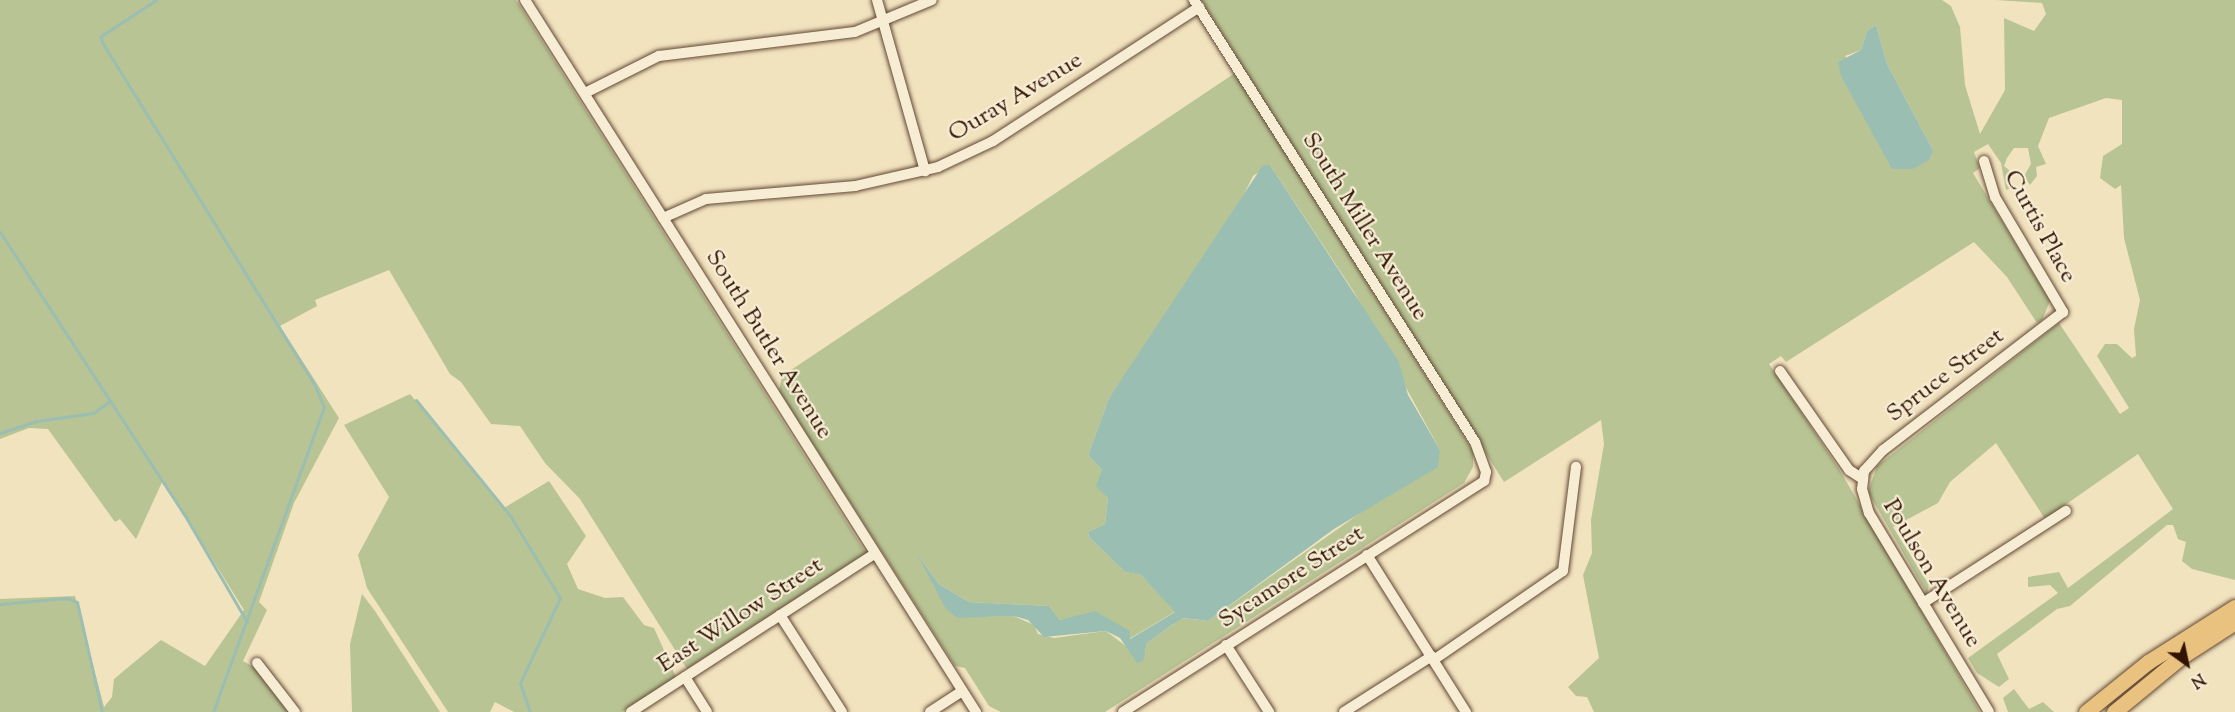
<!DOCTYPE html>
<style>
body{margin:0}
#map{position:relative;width:2235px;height:712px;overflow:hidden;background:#f2e3bf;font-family:"Sorts Mill Goudy",serif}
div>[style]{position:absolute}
.green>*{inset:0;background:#b8c494}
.water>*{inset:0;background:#9bbeb3}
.stream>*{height:3px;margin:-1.5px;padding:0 1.5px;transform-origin:1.5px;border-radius:1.5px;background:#9bbeb3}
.roads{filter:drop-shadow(0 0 2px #624834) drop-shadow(0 0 2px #624834)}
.minor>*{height:10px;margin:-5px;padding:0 5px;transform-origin:5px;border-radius:5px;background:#f7edd5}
.highway>*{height:15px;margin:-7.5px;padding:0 7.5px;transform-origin:7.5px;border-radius:7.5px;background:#e9c280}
span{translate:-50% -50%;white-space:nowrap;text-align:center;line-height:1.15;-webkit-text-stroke:4.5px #f7edd5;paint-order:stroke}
.street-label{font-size:24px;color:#321405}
.north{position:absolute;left:2157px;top:634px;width:60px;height:60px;-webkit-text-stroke:4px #f7edd5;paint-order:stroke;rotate:147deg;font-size:16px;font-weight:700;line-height:24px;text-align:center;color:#321405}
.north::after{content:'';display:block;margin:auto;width:21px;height:27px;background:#321405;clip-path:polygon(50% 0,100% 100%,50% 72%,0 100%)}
</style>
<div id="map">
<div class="green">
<div style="clip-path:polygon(0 0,516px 0,866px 553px,687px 669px,580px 499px,545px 463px,520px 426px,491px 424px,461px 382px,450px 374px,389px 270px,315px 300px,317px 306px,280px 326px,339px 418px,294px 503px,259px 602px,267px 610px,243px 661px,262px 672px,292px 712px,0 712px,0 599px,75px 596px,104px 707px,112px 697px,114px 679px,161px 640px,205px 666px,244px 610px,163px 480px,136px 539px,120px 519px,115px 522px,48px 429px,29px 428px,0 439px)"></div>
<div style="clip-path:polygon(evenodd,1201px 0,1942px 0,1951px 6px,1960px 27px,1965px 85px,1980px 134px,2005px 90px,2004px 18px,2034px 31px,2046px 14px,2042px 3px,1996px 0,2235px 0,2235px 580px,2192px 569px,2182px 561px,2186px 542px,2178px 539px,2173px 525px,2167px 525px,2070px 606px,2057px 609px,1997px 654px,2009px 679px,1999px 687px,1977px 673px,1968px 658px,2058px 593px,2050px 585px,2028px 587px,2028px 577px,2059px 572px,2068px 588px,2173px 509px,2138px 454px,2045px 519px,1996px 443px,1950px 482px,1938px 503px,1893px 527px,1929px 585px,1927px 594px,1868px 492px,1877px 466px,2059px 323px,2120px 414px,2129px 408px,2097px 356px,2105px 344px,2117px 344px,2132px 358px,2136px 356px,2134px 329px,2140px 300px,2124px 238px,2121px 185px,2115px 189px,2100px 178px,2103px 156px,2122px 144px,2122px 100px,2106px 98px,2049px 118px,2038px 146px,2046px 164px,2036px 167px,2037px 176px,2030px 185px,2024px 176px,2031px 164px,2028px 148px,2014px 148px,2007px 158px,2004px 166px,2009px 170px,2013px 187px,2006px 190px,2001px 163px,1988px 144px,1974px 152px,1980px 168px,1973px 173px,2050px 301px,2042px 320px,2037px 323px,2007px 277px,1974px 242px,1786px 362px,1781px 356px,1769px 364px,1839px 469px,1980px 712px,1594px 712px,1587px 697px,1576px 696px,1568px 687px,1599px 658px,1583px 575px,1592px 553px,1591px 520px,1604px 444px,1601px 420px,1504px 482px,1201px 0,1876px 25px,1887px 64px,1933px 150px,1845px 56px,1861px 50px,1867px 31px,1876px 25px)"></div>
<div style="clip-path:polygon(evenodd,1235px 73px,1473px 451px,1473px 467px,1464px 483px,1105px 712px,1001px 712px,989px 706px,965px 668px,955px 666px,779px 391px,782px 376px,1235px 73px,1270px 165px,1354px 292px,1440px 450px,1373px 504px,1208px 621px,1182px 618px,1147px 643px,1145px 652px,1127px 647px,1106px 631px,1054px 638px,1038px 634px,1034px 625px,1014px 616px,956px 617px,920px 558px,939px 584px,969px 602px,1049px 606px,1060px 620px,1072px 618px,1129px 639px,1176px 611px,1141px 575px,1125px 572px,1089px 537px,1088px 532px,1105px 524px,1108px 498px,1102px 491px,1102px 470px,1088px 455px,1109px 398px,1230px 222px,1253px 176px,1270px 165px)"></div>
<div style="clip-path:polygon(410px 394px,504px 508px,549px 481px,586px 536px,567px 564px,578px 589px,605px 598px,623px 597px,644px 625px,654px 628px,676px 677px,622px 712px,514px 712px,495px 702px,490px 712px,448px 712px,367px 588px,358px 555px,389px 497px,344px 425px)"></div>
<div style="clip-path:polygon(362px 594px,375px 611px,440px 712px,352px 712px,350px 644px)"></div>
<div style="clip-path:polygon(2014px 689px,2029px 709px,2043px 702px,2054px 712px,2008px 712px,2003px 698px)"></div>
</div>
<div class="water">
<div style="clip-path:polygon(1876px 25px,1887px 64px,1933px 150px,1929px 160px,1913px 169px,1892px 169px,1841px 76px,1838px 62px,1861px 50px,1867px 31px)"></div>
<div style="clip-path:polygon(1263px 165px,1270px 165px,1399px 362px,1408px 395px,1440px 450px,1438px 467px,1334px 529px,1208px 621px,1183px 618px,1172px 625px,1147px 643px,1143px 661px,1137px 663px,1120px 638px,1106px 631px,1044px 637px,1028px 620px,1014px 616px,957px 618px,946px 609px,917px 554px,939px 584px,969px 602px,1049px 606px,1060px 620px,1095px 611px,1130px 631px,1130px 639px,1175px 612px,1141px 575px,1125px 572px,1089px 537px,1088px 532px,1105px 524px,1108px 498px,1096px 486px,1102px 470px,1088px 455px,1109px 398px)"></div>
</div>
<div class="stream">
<div style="left:156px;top:0;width:66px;rotate:146.8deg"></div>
<div style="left:101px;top:36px;width:6px;rotate:81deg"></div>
<div style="left:102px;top:42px;width:405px;rotate:58.2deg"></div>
<div style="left:315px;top:386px;width:23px;rotate:67deg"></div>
<div style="left:324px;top:407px;width:325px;rotate:110deg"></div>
<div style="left:0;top:232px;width:337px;rotate:56.9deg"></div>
<div style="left:184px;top:514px;width:125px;rotate:59.7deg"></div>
<div style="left:416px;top:400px;width:151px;rotate:50.9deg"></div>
<div style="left:511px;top:517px;width:95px;rotate:58.8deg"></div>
<div style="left:560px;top:598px;width:94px;rotate:115.2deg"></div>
<div style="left:520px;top:683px;width:31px;rotate:71deg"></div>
<div style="left:0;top:433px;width:38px;rotate:-18deg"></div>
<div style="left:36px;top:421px;width:58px;rotate:-8deg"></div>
<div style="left:93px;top:413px;width:19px;rotate:-35deg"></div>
<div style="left:0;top:604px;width:67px;rotate:-5.1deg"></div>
<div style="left:67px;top:598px;width:11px;rotate:22deg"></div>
<div style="left:77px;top:602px;width:113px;rotate:77.2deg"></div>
</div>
<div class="roads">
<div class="minor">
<div style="left:525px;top:0;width:843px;rotate:57.65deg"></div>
<div style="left:877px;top:0;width:178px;rotate:74.3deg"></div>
<div style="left:585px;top:93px;width:83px;rotate:-26.6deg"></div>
<div style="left:659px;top:56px;width:197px;rotate:-7deg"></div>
<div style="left:855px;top:32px;width:83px;rotate:-22.6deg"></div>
<div style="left:1984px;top:161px;width:38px;rotate:73deg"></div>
<div style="left:1995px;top:197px;width:134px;rotate:59.4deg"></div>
<div style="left:2063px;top:312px;width:227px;rotate:142.5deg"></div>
<div style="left:1883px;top:450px;width:28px;rotate:132deg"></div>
<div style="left:1864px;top:471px;width:18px;rotate:96deg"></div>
<div style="left:1862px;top:489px;width:25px;rotate:74deg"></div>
<div style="left:1869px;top:513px;width:232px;rotate:58.9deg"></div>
<div style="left:663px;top:218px;width:47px;rotate:-23.8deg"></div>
<div style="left:706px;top:199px;width:150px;rotate:-5deg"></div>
<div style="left:855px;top:186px;width:85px;rotate:-12.9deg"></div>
<div style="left:938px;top:167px;width:61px;rotate:-25.3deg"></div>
<div style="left:993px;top:141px;width:246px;rotate:-33deg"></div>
<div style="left:1780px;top:371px;width:121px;rotate:55.1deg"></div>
<div style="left:1849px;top:470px;width:17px;rotate:33deg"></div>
<div style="left:1367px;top:555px;width:186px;rotate:57.8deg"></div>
<div style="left:1923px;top:603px;width:170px;rotate:-32.8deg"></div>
<div style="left:780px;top:615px;width:115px;rotate:57.4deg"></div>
<div style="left:1226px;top:645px;width:80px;rotate:57.3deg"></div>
<div style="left:1435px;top:659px;width:155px;rotate:-34.5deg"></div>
<div style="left:1563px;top:571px;width:105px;rotate:-82.9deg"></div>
<div style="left:257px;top:663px;width:62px;rotate:52.2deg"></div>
<div style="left:685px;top:677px;width:41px;rotate:57.8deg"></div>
<div style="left:631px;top:712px;width:288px;rotate:-33deg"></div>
<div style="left:930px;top:712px;width:38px;rotate:-33deg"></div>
<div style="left:1123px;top:712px;width:429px;rotate:-32.6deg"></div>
<div style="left:1484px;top:481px;width:9px;rotate:-77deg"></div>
<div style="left:1486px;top:472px;width:32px;rotate:-110deg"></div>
<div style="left:1475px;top:442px;width:524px;rotate:-122.45deg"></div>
<div style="left:1344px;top:712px;width:104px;rotate:-32.5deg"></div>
</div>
<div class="highway">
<div style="left:2086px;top:712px;width:80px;rotate:-38.9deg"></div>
<div style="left:2148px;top:662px;width:103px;rotate:-32.3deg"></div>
<div style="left:2114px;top:712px;width:87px;rotate:-39.4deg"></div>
<div style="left:2181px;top:657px;width:64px;rotate:-32.9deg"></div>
</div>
</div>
<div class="street-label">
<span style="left:1016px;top:98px;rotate:-31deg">Ouray Avenue</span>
<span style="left:1364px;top:227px;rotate:58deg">South Miller Avenue</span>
<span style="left:2039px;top:227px;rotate:61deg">Curtis Place</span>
<span style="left:768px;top:345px;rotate:58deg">South Butler Avenue</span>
<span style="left:1946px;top:376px;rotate:-37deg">Spruce Street</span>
<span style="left:1931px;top:574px;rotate:59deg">Poulson Avenue</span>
<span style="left:1292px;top:578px;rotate:-33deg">Sycamore Street</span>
<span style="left:741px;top:616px;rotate:-33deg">East Willow Street</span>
</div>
<div class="north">N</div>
</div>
